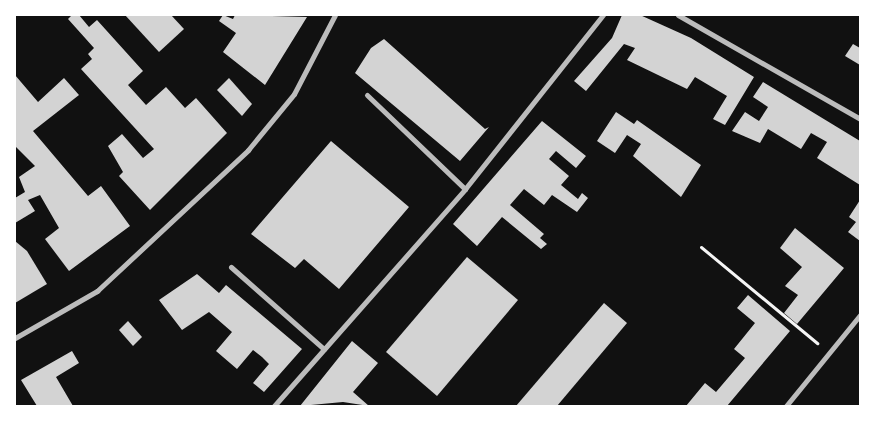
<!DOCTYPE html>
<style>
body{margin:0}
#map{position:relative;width:875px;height:421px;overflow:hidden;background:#111;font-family:Jost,sans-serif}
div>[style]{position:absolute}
.building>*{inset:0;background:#d3d3d3}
.path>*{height:3px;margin:-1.5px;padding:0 1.5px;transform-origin:1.5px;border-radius:1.5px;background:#f5f5f5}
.minor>*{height:5px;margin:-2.5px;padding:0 2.5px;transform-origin:2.5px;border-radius:2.5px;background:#bcbcbc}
span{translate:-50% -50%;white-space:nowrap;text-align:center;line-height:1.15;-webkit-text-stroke:4px #fff;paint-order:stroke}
.frame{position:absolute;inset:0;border:16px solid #fff;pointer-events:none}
</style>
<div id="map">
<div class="building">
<div style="clip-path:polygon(72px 15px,79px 15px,89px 27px,97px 20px,143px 71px,128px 85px,146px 105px,166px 87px,185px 108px,196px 98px,227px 133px,150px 210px,119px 176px,123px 172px,108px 146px,122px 134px,143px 158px,154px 149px,81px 69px,92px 59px,88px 54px,94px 48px,68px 19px)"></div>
<div style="clip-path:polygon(125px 15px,171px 15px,184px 29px,159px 52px)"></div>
<div style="clip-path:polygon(223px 15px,233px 19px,235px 15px,307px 17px,265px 85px,223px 52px,236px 33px,219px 21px)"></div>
<div style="clip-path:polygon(622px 15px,640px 15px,691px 38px,754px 77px,725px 125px,713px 119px,727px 96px,695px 77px,687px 89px,627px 60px,635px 48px,624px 44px,586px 91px,574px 81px,612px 38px)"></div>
<div style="clip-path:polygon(384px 39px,485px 129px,489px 127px,460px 161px,355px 73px,371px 48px)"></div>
<div style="clip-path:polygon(853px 44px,860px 48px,860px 65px,845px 56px)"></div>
<div style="clip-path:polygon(15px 75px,38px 102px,64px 78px,79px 95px,33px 131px,88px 196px,101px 186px,130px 226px,69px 271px,45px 239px,59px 228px,40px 195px,28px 200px,35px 211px,15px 223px,15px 198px,25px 192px,19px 177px,35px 166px,15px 146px)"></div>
<div style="clip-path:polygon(229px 78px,252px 104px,242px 116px,217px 90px)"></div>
<div style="clip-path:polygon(763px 82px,860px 141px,860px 185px,817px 158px,827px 142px,811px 133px,801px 149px,768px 129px,760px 143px,732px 131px,745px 112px,759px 121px,768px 107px,753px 97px)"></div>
<div style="clip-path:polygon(616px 112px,634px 124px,637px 120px,701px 165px,681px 197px,633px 156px,641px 144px,627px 135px,615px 153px,597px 141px)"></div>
<div style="clip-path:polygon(542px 121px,586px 156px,576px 168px,556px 151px,549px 159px,569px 176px,561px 185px,578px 199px,582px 193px,588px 198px,577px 212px,552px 195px,544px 205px,524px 189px,510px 205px,544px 234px,540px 238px,547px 244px,541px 249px,502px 217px,477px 246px,453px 224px)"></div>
<div style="clip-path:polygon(331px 141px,409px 207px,339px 289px,304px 259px,295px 268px,251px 234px)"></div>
<div style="clip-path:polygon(860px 200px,860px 241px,848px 232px,856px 222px,849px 217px)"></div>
<div style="clip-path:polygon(795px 228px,844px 268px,797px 324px,784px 313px,798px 295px,785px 286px,802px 267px,780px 248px)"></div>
<div style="clip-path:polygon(15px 241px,27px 251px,47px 284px,15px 303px)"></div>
<div style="clip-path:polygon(467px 257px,518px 300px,437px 396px,386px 352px)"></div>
<div style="clip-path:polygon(197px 274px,219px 293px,226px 285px,302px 349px,264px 392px,253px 383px,269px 364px,262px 357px,253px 350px,237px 369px,216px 351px,232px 332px,209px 312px,182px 330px,159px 300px)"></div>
<div style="clip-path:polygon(748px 295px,790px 331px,727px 406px,686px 406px,705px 383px,716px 392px,745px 358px,734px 349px,755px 323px,737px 308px)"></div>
<div style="clip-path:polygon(604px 303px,627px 323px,557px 406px,516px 406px)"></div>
<div style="clip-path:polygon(128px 321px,142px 337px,133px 346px,119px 330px)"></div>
<div style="clip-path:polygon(352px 341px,378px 363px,353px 392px,369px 406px,343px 402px,300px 406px)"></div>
<div style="clip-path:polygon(72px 351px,79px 363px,56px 377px,73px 406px,37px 406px,21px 380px)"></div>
</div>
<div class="path">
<div style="left:701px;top:247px;width:151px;rotate:39.6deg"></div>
</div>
<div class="minor">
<div style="left:678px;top:15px;width:210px;rotate:29.7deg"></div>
<div style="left:367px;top:95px;width:136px;rotate:43.8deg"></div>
<div style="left:231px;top:267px;width:124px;rotate:41.4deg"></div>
<div style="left:15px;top:338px;width:95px;rotate:-29.8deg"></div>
<div style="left:97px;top:291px;width:207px;rotate:-43deg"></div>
<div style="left:248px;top:150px;width:72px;rotate:-50.6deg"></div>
<div style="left:294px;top:94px;width:89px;rotate:-62.6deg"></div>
<div style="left:274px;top:406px;width:289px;rotate:-48.6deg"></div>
<div style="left:465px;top:189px;width:222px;rotate:-51.6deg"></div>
<div style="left:786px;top:406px;width:117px;rotate:-50.9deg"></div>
</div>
<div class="frame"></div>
</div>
